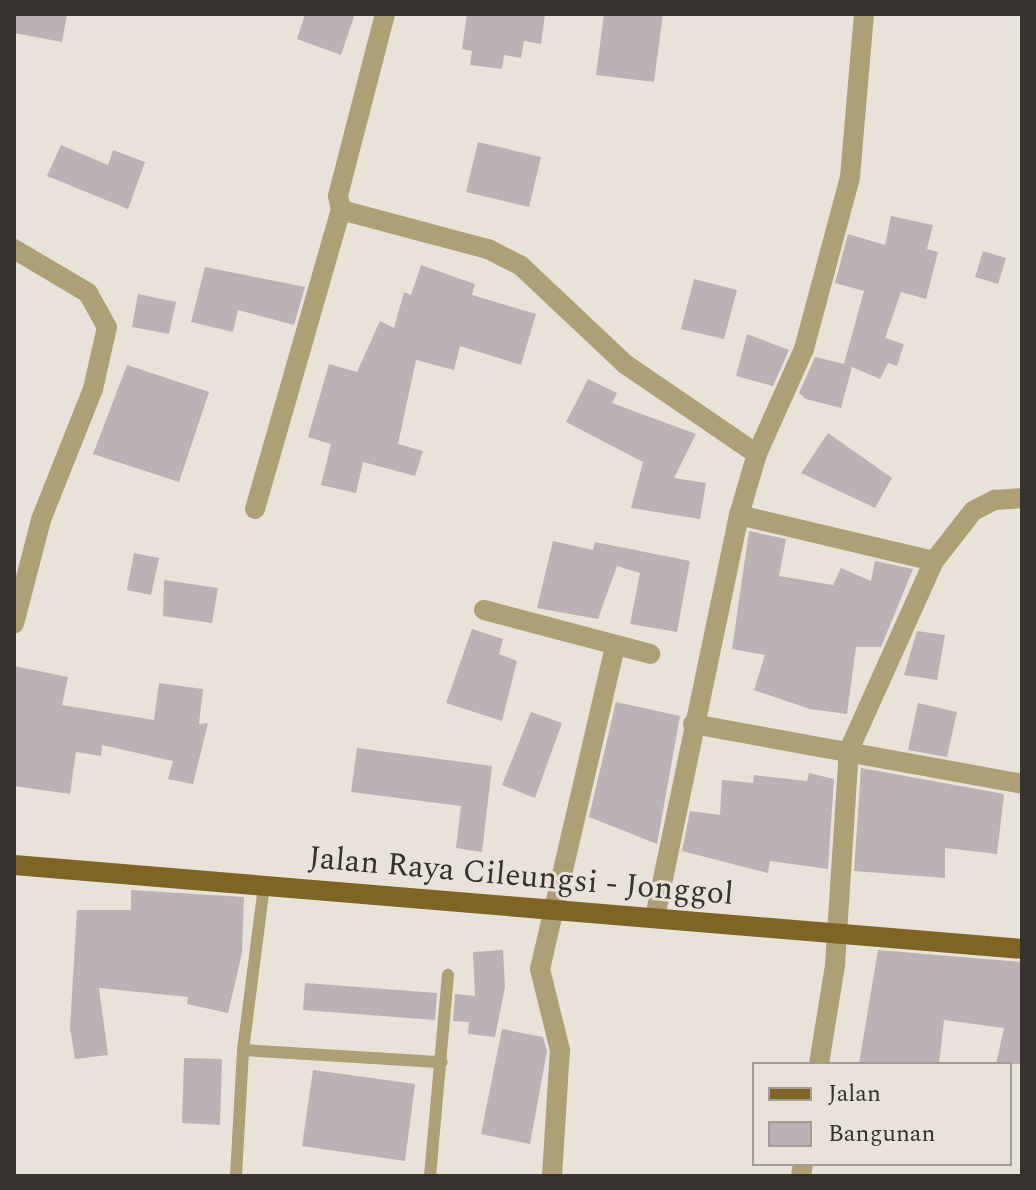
<!DOCTYPE html>
<style>
body{margin:0}
#map{position:relative;width:1036px;height:1190px;overflow:hidden;background:#e9e2d9;font-family:Spectral,serif}
div>[style]{position:absolute}
.building>*{inset:0;background:#bcb1b4}
.service>*{height:12px;margin:-6px;padding:0 6px;transform-origin:6px;border-radius:6px;background:#af9f77}
.minor>*{height:20px;margin:-10px;padding:0 10px;transform-origin:10px;border-radius:10px;background:#af9f77}
.primary>*{height:20px;margin:-10px;padding:0 10px;transform-origin:10px;border-radius:10px;background:#7e6526}
span{translate:-50% -50%;white-space:nowrap;text-align:center;line-height:1.15;-webkit-text-stroke:6px #e9e2d9;paint-order:stroke}
.street-label{font-size:32px;color:#35322f}
.frame{position:absolute;inset:0;border:16px solid #35322f;pointer-events:none}
.legend{position:absolute;left:752px;top:1062px;width:260px;height:104px;box-sizing:border-box;background:#e9e2d9;border:2px solid #a19c95;margin:0;padding:10px 14px;list-style:none;font-size:24px;color:#35322f}
.legend li{display:flex;align-items:center;gap:16px;height:40px}
.legend b{width:40px;border:2px solid #a19c95}
</style>
<div id="map">
<div class="building">
<div style="clip-path:polygon(14px 14px,67px 14px,62px 42px,14px 33px)"></div>
<div style="clip-path:polygon(305px 14px,355px 14px,341px 55px,297px 39px)"></div>
<div style="clip-path:polygon(467px 14px,545px 14px,541px 44px,524px 41px,521px 58px,504px 55px,502px 69px,470px 65px,472px 51px,462px 49px)"></div>
<div style="clip-path:polygon(604px 14px,663px 14px,654px 82px,596px 75px)"></div>
<div style="clip-path:polygon(478px 142px,541px 157px,529px 207px,466px 192px)"></div>
<div style="clip-path:polygon(61px 145px,108px 165px,113px 150px,145px 162px,128px 209px,47px 176px)"></div>
<div style="clip-path:polygon(891px 216px,933px 225px,927px 249px,938px 252px,926px 299px,901px 292px,885px 338px,904px 344px,897px 366px,888px 363px,880px 379px,852px 367px,841px 408px,806px 399px,799px 393px,815px 357px,844px 364px,864px 291px,835px 283px,848px 234px,885px 245px)"></div>
<div style="clip-path:polygon(983px 251px,1006px 258px,998px 284px,975px 277px)"></div>
<div style="clip-path:polygon(421px 265px,475px 284px,472px 295px,536px 314px,521px 365px,460px 346px,454px 370px,416px 360px,398px 444px,423px 451px,415px 476px,363px 462px,356px 493px,321px 485px,331px 444px,308px 437px,329px 364px,357px 372px,380px 321px,394px 328px,404px 292px,411px 295px)"></div>
<div style="clip-path:polygon(205px 267px,305px 287px,294px 325px,238px 310px,233px 332px,191px 322px)"></div>
<div style="clip-path:polygon(694px 279px,737px 290px,724px 339px,681px 329px)"></div>
<div style="clip-path:polygon(138px 294px,176px 302px,169px 334px,132px 327px)"></div>
<div style="clip-path:polygon(747px 334px,789px 350px,773px 386px,736px 376px)"></div>
<div style="clip-path:polygon(127px 365px,209px 392px,179px 482px,93px 454px)"></div>
<div style="clip-path:polygon(588px 379px,617px 393px,612px 403px,696px 434px,674px 478px,706px 483px,700px 519px,631px 508px,643px 462px,566px 422px)"></div>
<div style="clip-path:polygon(828px 433px,892px 478px,875px 508px,801px 473px)"></div>
<div style="clip-path:polygon(749px 531px,786px 539px,779px 576px,833px 585px,841px 568px,871px 581px,875px 561px,913px 569px,881px 647px,856px 647px,847px 714px,810px 709px,754px 690px,765px 655px,732px 649px)"></div>
<div style="clip-path:polygon(553px 541px,593px 550px,595px 542px,690px 561px,677px 632px,630px 624px,640px 573px,617px 566px,598px 619px,537px 608px)"></div>
<div style="clip-path:polygon(134px 553px,159px 558px,151px 595px,127px 590px)"></div>
<div style="clip-path:polygon(164px 580px,218px 588px,212px 623px,163px 616px)"></div>
<div style="clip-path:polygon(472px 629px,503px 639px,499px 654px,517px 661px,502px 721px,446px 703px)"></div>
<div style="clip-path:polygon(917px 631px,945px 635px,937px 680px,904px 675px)"></div>
<div style="clip-path:polygon(14px 666px,68px 677px,62px 705px,154px 720px,159px 683px,203px 689px,199px 724px,208px 723px,193px 784px,168px 779px,173px 761px,102px 745px,101px 756px,76px 752px,70px 794px,14px 786px)"></div>
<div style="clip-path:polygon(616px 702px,680px 716px,657px 844px,589px 817px)"></div>
<div style="clip-path:polygon(918px 703px,957px 712px,947px 757px,908px 750px)"></div>
<div style="clip-path:polygon(531px 712px,562px 723px,535px 798px,502px 785px)"></div>
<div style="clip-path:polygon(357px 748px,492px 766px,482px 852px,456px 848px,461px 806px,351px 792px)"></div>
<div style="clip-path:polygon(861px 768px,1004px 794px,997px 854px,945px 848px,945px 878px,854px 871px)"></div>
<div style="clip-path:polygon(809px 773px,834px 779px,828px 869px,770px 861px,768px 873px,682px 851px,690px 811px,720px 815px,722px 780px,753px 783px,754px 775px,807px 781px)"></div>
<div style="clip-path:polygon(131px 890px,244px 897px,242px 953px,228px 1013px,187px 1004px,188px 997px,99px 988px,108px 1055px,75px 1059px,70px 1028px,77px 910px,131px 910px)"></div>
<div style="clip-path:polygon(503px 950px,505px 987px,495px 1037px,468px 1034px,469px 1022px,453px 1021px,455px 994px,475px 996px,473px 952px)"></div>
<div style="clip-path:polygon(878px 950px,1022px 962px,1022px 1064px,996px 1064px,1004px 1028px,944px 1020px,939px 1064px,859px 1064px)"></div>
<div style="clip-path:polygon(305px 983px,437px 993px,435px 1020px,303px 1010px)"></div>
<div style="clip-path:polygon(502px 1029px,543px 1037px,547px 1051px,530px 1144px,481px 1134px)"></div>
<div style="clip-path:polygon(184px 1058px,222px 1059px,220px 1125px,182px 1123px)"></div>
<div style="clip-path:polygon(313px 1070px,415px 1084px,405px 1161px,302px 1146px)"></div>
</div>
<div class="service">
<div style="left:243px;top:1050px;width:199px;rotate:3.5deg"></div>
<div style="left:236px;top:1176px;width:126px;rotate:-86.8deg"></div>
<div style="left:243px;top:1050px;width:166px;rotate:-82.7deg"></div>
<div style="left:430px;top:1176px;width:202px;rotate:-84.9deg"></div>
</div>
<div class="minor">
<div style="left:385px;top:14px;width:188px;rotate:104.5deg"></div>
<div style="left:338px;top:196px;width:14px;rotate:78deg"></div>
<div style="left:341px;top:210px;width:152px;rotate:14.9deg"></div>
<div style="left:488px;top:249px;width:36px;rotate:27deg"></div>
<div style="left:520px;top:265px;width:144px;rotate:43.3deg"></div>
<div style="left:625px;top:364px;width:160px;rotate:34.3deg"></div>
<div style="left:14px;top:249px;width:86px;rotate:30.7deg"></div>
<div style="left:88px;top:293px;width:39px;rotate:61deg"></div>
<div style="left:107px;top:327px;width:64px;rotate:102.7deg"></div>
<div style="left:93px;top:389px;width:141px;rotate:111.7deg"></div>
<div style="left:41px;top:520px;width:107px;rotate:104.6deg"></div>
<div style="left:255px;top:509px;width:311px;rotate:-74deg"></div>
<div style="left:739px;top:515px;width:200px;rotate:13.3deg"></div>
<div style="left:484px;top:610px;width:172px;rotate:14.8deg"></div>
<div style="left:693px;top:724px;width:334px;rotate:10.3deg"></div>
<div style="left:655px;top:917px;width:411px;rotate:-78.2deg"></div>
<div style="left:739px;top:515px;width:64px;rotate:-73.6deg"></div>
<div style="left:757px;top:454px;width:115px;rotate:-65.9deg"></div>
<div style="left:804px;top:349px;width:178px;rotate:-75deg"></div>
<div style="left:850px;top:177px;width:164px;rotate:-85.1deg"></div>
<div style="left:819px;top:1064px;width:100px;rotate:-80.8deg"></div>
<div style="left:835px;top:965px;width:215px;rotate:-86.3deg"></div>
<div style="left:849px;top:750px;width:207px;rotate:-65.8deg"></div>
<div style="left:934px;top:561px;width:63px;rotate:-52deg"></div>
<div style="left:973px;top:511px;width:25px;rotate:-27deg"></div>
<div style="left:995px;top:500px;width:27px;rotate:-4deg"></div>
<div style="left:552px;top:1176px;width:126px;rotate:-86.4deg"></div>
<div style="left:560px;top:1050px;width:83px;rotate:-103.9deg"></div>
<div style="left:540px;top:969px;width:331px;rotate:-76.9deg"></div>
<div style="left:801px;top:1176px;width:12px;rotate:-81deg"></div>
</div>
<div class="primary">
<div style="left:14px;top:865px;width:1011px;rotate:4.76deg"></div>
</div>
<div class="street-label">
<span style="left:521px;top:877px;rotate:5deg">Jalan Raya Cileungsi - Jonggol</span>
</div>
<div class="frame"></div>
<ul class="legend">
<li><b style="height:10px;background:#7e6526"></b>Jalan</li>
<li><b style="height:22px;background:#bcb1b4"></b>Bangunan</li>
</ul>
</div>
